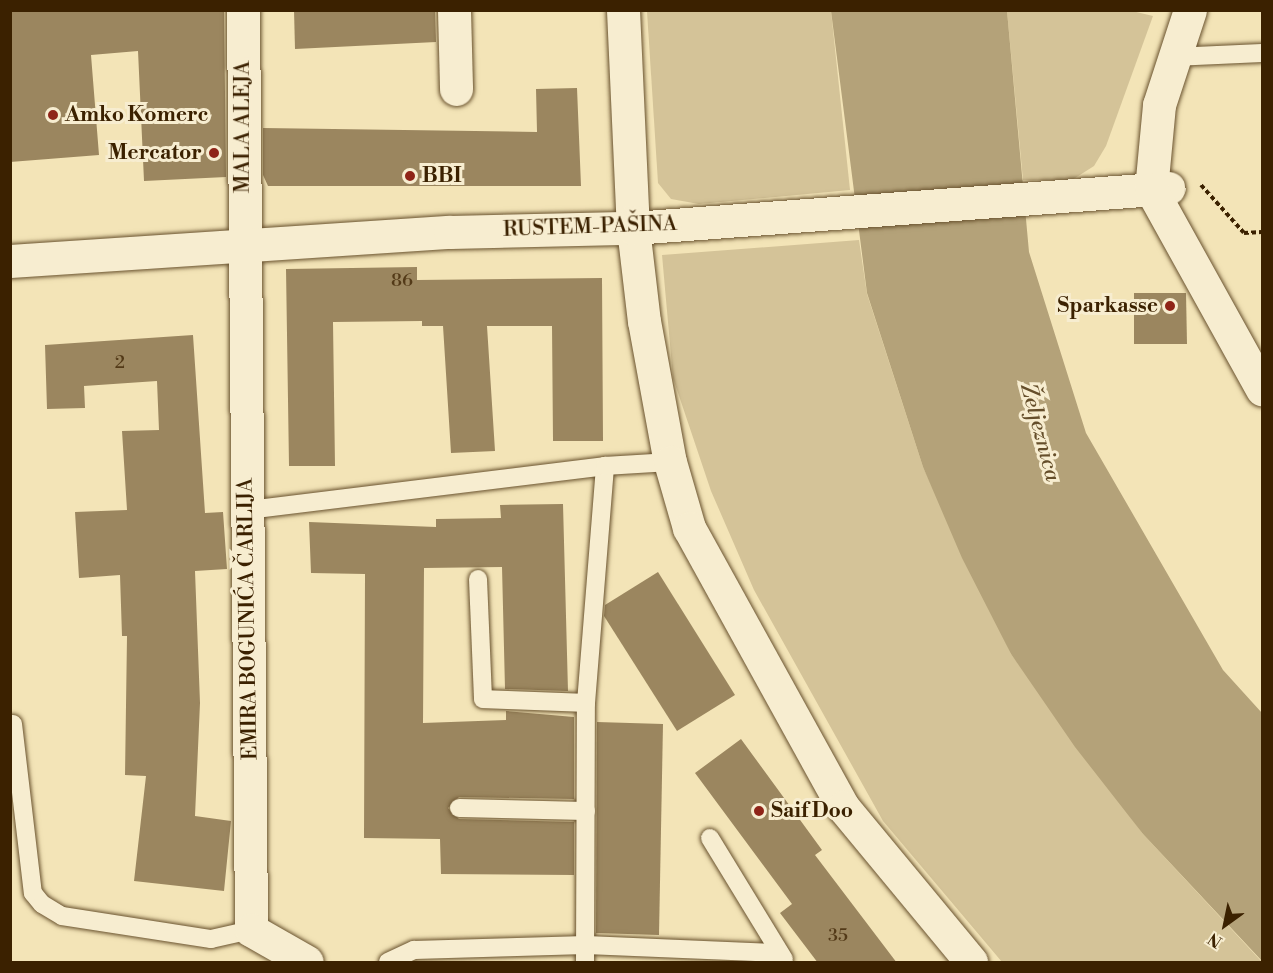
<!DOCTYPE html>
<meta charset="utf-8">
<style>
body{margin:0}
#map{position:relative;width:1273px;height:973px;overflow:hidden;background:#f3e4b7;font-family:"Libre Bodoni",serif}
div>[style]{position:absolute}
.green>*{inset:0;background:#d4c398}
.water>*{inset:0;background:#b4a279}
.building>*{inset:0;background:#9b865f}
.path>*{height:4px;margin-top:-2px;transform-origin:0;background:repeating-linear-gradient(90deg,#3b2100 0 4.5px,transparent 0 7.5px)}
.roads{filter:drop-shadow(0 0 2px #69522e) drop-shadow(0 0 2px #69522e)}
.lane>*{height:18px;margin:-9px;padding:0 9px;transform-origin:9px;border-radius:9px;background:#f7edd0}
.street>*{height:33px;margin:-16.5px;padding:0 16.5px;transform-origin:16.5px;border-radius:16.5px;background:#f7edd0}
.secondary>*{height:33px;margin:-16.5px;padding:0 16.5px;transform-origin:16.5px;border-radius:16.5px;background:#f7edd0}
.dots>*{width:16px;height:16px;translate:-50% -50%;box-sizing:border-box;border:3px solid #f7edd0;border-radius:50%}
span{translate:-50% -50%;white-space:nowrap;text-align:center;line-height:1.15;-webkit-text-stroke:6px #f7edd0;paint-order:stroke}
.number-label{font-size:18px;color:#533a18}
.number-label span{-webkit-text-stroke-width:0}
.poi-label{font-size:21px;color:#3b2100;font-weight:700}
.left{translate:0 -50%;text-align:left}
.right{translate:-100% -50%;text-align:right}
.street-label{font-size:21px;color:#3b2100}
.water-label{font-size:22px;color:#654e2a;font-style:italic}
.frame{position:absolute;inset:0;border:12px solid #3b2100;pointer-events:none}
.north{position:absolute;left:1195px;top:895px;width:60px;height:60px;-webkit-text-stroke:4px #f7edd0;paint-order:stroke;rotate:213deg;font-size:16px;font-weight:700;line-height:24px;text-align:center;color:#3b2100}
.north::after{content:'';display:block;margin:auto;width:21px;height:27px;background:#3b2100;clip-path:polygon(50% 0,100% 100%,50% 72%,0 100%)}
</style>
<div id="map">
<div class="green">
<div style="clip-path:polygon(1128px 10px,1153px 16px,1106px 146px,1094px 166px,1072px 180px,1023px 180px,1007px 11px)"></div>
<div style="clip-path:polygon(647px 11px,831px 11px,850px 190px,699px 204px,671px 199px,658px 183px)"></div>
<div style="clip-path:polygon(859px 240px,867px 294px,923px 467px,1011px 654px,1143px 834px,1262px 962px,1002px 962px,883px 821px,754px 590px,711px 491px,673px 378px,662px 255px)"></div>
</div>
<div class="water">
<div style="clip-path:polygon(831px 11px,1007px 11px,1029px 252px,1086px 433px,1223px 670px,1262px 713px,1262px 961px,1143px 834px,1075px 747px,1011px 654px,962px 558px,923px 467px,867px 293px)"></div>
</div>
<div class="building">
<div style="clip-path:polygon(10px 10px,224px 10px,226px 177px,144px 181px,138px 51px,91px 55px,99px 155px,10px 162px)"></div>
<div style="clip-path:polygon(294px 10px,435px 10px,436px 42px,295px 49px)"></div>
<div style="clip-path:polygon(577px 88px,581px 186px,268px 186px,263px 175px,263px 128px,537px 132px,536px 89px)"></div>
<div style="clip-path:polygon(417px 267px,417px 280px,602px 278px,603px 441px,553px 441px,552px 326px,487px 326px,495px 451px,451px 453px,443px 326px,422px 326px,422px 321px,333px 322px,335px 466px,289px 466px,286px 269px)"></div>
<div style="clip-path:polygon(1134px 293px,1186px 293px,1187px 344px,1134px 344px)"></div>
<div style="clip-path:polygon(193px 335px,205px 513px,223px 512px,227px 569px,195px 571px,200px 703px,195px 816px,231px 821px,224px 891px,134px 881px,146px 776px,125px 775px,127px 636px,122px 636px,120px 575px,79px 578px,75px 512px,127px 510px,122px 431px,159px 430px,157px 381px,84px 386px,85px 408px,47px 409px,45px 345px)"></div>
<div style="clip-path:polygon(563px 504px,568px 691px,505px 689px,502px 567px,424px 568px,423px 723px,506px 720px,506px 711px,574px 717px,574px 799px,459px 797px,448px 808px,459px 819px,574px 822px,574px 875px,441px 874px,440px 839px,364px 838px,365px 574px,311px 573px,309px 522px,436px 527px,436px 519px,501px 518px,500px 505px)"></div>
<div style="clip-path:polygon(658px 572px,735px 695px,677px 731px,604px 616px,605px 605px)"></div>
<div style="clip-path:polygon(597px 722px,663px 724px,659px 935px,596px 933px)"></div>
<div style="clip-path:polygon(741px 739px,822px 850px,815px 855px,897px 963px,818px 963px,780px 913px,792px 904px,695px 773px)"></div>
</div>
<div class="path">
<div style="left:1201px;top:185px;width:64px;rotate:48.1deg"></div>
<div style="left:1244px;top:233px;width:18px;rotate:-3deg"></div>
</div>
<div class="roads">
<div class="lane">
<div style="left:1173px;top:57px;width:89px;rotate:-2.6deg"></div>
<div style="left:248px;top:510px;width:360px;rotate:-7deg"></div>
<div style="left:478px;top:579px;width:120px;rotate:87.6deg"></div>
<div style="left:483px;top:699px;width:103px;rotate:2.2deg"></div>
<div style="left:13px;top:724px;width:170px;rotate:83.3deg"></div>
<div style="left:33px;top:893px;width:14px;rotate:51deg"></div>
<div style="left:42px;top:904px;width:23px;rotate:31deg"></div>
<div style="left:62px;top:916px;width:151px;rotate:8.8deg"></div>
<div style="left:211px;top:939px;width:41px;rotate:-12.7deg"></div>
<div style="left:459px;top:808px;width:127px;rotate:1.4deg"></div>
<div style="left:710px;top:838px;width:142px;rotate:58.6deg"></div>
<div style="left:388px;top:962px;width:29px;rotate:-25deg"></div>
<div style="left:414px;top:950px;width:172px;rotate:-1.7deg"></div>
<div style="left:586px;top:945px;width:194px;rotate:2.4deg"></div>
<div style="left:585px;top:962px;width:259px;rotate:-89.8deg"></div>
<div style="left:586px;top:703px;width:238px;rotate:-85.4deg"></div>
<div style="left:605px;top:466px;width:65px;rotate:-3.5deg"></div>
</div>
<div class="street">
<div style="left:243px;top:10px;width:920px;rotate:89.5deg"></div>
<div style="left:251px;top:930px;width:64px;rotate:29.7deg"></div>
<div style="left:454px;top:10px;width:79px;rotate:88.5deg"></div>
<div style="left:623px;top:10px;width:218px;rotate:87.4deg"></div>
<div style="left:633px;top:228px;width:94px;rotate:83.3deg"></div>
<div style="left:644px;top:321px;width:143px;rotate:79.6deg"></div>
<div style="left:670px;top:462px;width:69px;rotate:73.9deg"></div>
<div style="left:689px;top:528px;width:319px;rotate:61.1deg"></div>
<div style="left:843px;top:807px;width:201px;rotate:50.4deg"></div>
<div style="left:10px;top:261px;width:441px;rotate:-3.8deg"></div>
<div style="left:450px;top:232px;width:183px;rotate:-1.3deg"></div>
<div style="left:633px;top:228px;width:537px;rotate:-4.27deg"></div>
</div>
<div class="secondary">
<div style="left:1190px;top:10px;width:100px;rotate:108.1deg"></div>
<div style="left:1159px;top:105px;width:84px;rotate:95.4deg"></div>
<div style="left:1151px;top:189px;width:229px;rotate:61deg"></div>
</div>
</div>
<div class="dots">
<div style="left:53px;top:115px;background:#8f2418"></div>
<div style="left:214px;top:153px;background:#8f2418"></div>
<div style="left:410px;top:176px;background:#8f2418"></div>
<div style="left:1170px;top:306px;background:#8f2418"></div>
<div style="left:759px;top:811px;background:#8f2418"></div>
</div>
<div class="number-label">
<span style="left:402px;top:281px">86</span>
<span style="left:120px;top:363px">2</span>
<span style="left:838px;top:936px">35</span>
</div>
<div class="poi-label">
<span class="left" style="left:65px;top:115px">Amko Komerc</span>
<span class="right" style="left:202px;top:153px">Mercator</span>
<span class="left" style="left:422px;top:176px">BBI</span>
<span class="right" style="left:1158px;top:306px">Sparkasse</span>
<span class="left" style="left:771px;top:811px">Saif Doo</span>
</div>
<div class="street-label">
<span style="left:243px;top:127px;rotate:-90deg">MALA ALEJA</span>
<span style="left:590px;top:227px;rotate:-2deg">RUSTEM-PAŠINA</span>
<span style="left:248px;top:619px;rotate:-91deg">EMIRA BOGUNIĆA ČARLIJA</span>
</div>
<div class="water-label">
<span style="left:1040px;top:432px;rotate:75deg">Željeznica</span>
</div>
<div class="frame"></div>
<div class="north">N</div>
</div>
